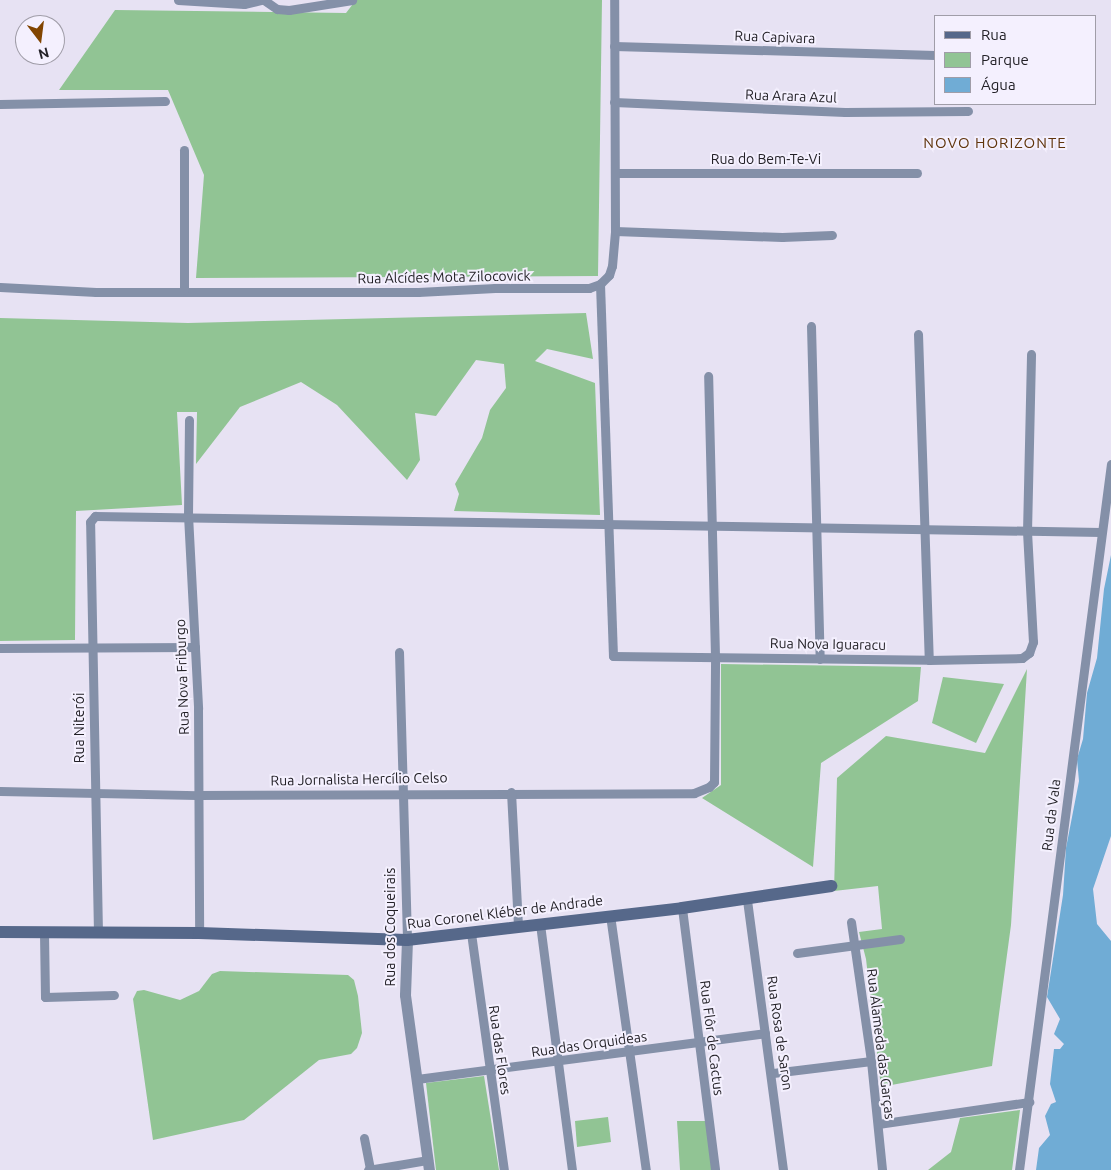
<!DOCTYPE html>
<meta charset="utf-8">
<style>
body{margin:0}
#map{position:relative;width:1111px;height:1170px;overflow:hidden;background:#e7e2f3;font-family:Ubuntu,sans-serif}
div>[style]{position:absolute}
.green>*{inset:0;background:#91c494}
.water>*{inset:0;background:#70acd5}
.minor>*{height:9px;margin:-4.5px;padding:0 4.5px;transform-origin:4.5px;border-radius:4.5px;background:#8490a8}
.tertiary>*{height:11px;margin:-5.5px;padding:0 5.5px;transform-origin:5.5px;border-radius:5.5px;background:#8490a8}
.secondary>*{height:12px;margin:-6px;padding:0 6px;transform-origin:6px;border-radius:6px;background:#56688a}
span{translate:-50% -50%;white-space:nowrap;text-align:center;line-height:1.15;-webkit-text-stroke:4px #f4f0fe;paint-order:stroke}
.street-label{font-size:14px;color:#232127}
.neighbourhood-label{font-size:15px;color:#60350d;letter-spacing:1px}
.legend{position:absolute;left:934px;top:15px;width:162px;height:90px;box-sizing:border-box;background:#f4f0fe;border:1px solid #a09da8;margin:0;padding:6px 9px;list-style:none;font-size:15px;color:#232127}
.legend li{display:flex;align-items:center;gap:10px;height:25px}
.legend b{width:25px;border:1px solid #a09da8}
.north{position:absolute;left:15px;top:15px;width:50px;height:50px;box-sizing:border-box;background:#f4f0fe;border:1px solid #a09da8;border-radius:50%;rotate:165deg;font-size:14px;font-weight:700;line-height:20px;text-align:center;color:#232127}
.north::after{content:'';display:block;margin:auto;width:18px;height:22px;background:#824501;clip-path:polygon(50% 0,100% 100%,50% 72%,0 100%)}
</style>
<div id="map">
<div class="green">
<div style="clip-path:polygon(356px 0,602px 0,598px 276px,196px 278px,204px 175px,168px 90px,59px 90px,115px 10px,346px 13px)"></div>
<div style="clip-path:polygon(586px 313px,593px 359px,547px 349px,535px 361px,595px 383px,600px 515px,454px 511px,459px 494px,455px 484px,482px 438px,490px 410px,506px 388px,504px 364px,476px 360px,436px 416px,415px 413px,420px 460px,407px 480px,337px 405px,301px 382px,240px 407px,196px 464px,197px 412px,177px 412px,182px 505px,76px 511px,75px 640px,0 641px,0 318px,188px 323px)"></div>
<div style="clip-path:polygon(721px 664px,921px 667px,918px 701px,821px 763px,813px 867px,702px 798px,721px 785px)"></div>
<div style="clip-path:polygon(1027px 669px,1011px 925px,992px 1066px,881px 1087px,866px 959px,859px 932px,882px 929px,878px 886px,834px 891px,837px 778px,886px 736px,985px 753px)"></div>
<div style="clip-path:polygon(943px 677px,1004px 684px,976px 743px,932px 723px)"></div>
<div style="clip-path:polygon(220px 971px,348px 975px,354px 980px,358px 996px,362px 1033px,357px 1048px,351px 1054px,319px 1060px,244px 1120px,153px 1140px,133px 999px,137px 991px,144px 990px,180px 1000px,199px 991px,212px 974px)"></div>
<div style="clip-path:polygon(484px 1076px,499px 1170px,436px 1170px,426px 1083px)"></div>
<div style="clip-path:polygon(1020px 1110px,1012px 1170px,928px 1170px,951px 1152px,960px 1118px)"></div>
<div style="clip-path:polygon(608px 1117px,611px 1142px,577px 1147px,575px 1121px)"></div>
<div style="clip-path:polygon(677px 1121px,707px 1121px,713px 1170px,680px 1170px)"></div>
</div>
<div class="water">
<div style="clip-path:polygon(1111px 555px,1111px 836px,1093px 889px,1097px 924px,1111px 941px,1111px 1170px,1036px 1170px,1039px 1148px,1050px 1135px,1045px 1116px,1051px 1104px,1056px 1102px,1050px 1084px,1054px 1049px,1060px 1049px,1064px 1044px,1054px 1034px,1060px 1019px,1047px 997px,1063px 895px,1066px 848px,1079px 781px,1077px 759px,1083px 739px,1087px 693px,1097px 658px,1104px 589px)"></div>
</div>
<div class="minor">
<div style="left:178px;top:0;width:66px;rotate:3.5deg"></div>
<div style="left:244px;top:4px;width:18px;rotate:-13deg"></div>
<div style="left:264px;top:0;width:16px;rotate:35deg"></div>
<div style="left:277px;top:9px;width:12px;rotate:5deg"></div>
<div style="left:289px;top:10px;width:64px;rotate:-9deg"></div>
<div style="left:614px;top:46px;width:321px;rotate:1.6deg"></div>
<div style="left:614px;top:102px;width:231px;rotate:2.5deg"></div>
<div style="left:845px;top:112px;width:123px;rotate:-0.5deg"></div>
<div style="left:0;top:104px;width:165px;rotate:-1deg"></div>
<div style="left:616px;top:173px;width:301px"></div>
<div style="left:615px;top:231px;width:167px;rotate:2.1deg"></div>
<div style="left:782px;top:237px;width:50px;rotate:-2.3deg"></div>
<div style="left:600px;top:284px;width:372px;rotate:88deg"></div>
<div style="left:613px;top:656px;width:316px;rotate:0.7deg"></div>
<div style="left:929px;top:660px;width:93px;rotate:-1.2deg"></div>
<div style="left:1022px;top:658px;width:9px;rotate:-36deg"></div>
<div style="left:1029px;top:653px;width:12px;rotate:-70deg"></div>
<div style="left:1033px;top:642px;width:110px;rotate:-93.1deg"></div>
<div style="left:1027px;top:532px;width:178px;rotate:-88.7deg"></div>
<div style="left:0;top:287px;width:96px;rotate:3deg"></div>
<div style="left:96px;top:292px;width:322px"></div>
<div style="left:418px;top:292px;width:77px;rotate:-3deg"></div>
<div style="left:495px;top:288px;width:94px"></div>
<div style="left:589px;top:288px;width:12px;rotate:-20deg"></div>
<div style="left:600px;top:284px;width:13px;rotate:-45deg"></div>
<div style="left:609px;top:275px;width:9px;rotate:-72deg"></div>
<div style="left:612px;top:266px;width:35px;rotate:-85deg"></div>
<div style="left:615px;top:231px;width:231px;rotate:-90.2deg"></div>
<div style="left:184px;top:290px;width:140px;rotate:-90deg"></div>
<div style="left:811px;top:326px;width:333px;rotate:88.5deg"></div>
<div style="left:918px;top:334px;width:326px;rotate:88.1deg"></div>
<div style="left:189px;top:420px;width:95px;rotate:90.6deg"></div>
<div style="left:188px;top:515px;width:194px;rotate:87deg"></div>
<div style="left:198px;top:709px;width:224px;rotate:89.7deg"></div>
<div style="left:0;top:648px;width:195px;rotate:-0.3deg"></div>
<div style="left:399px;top:652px;width:288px;rotate:88.4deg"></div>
<div style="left:0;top:791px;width:197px;rotate:1.2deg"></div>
<div style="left:197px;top:795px;width:497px;rotate:-0.2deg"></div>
<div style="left:694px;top:793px;width:16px;rotate:-22deg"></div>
<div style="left:709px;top:787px;width:7px;rotate:-45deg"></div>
<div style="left:714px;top:782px;width:126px;rotate:-89.5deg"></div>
<div style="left:715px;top:656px;width:280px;rotate:-91.4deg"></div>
<div style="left:511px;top:792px;width:135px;rotate:87deg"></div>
<div style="left:747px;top:900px;width:272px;rotate:82.4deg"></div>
<div style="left:682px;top:908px;width:264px;rotate:82.8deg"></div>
<div style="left:610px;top:915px;width:258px;rotate:82deg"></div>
<div style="left:851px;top:922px;width:140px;rotate:81.8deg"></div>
<div style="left:871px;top:1061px;width:110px;rotate:84.2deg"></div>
<div style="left:540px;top:924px;width:248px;rotate:82.6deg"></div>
<div style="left:44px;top:933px;width:64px;rotate:89.1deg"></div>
<div style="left:45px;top:997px;width:69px;rotate:-1.7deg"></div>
<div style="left:98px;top:933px;width:411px;rotate:-91.1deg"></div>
<div style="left:90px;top:522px;width:8px;rotate:-50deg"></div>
<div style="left:95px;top:516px;width:1006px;rotate:0.91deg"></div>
<div style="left:471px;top:933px;width:239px;rotate:82.1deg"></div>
<div style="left:797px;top:953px;width:104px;rotate:-7.7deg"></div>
<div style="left:773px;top:1073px;width:99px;rotate:-7deg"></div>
<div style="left:417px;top:1079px;width:351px;rotate:-7.5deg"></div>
<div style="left:878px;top:1124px;width:153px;rotate:-8.3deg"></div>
<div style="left:364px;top:1138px;width:33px;rotate:79deg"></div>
<div style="left:368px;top:1170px;width:61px;rotate:-9.5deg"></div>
<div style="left:1019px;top:1170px;width:712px;rotate:-82.58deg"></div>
</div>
<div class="tertiary">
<div style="left:407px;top:940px;width:55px;rotate:92.1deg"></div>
<div style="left:405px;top:995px;width:177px;rotate:82.2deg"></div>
</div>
<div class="secondary">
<div style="left:0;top:932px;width:199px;rotate:0.3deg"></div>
<div style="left:199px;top:933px;width:208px;rotate:1.9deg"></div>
<div style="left:407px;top:940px;width:277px;rotate:-6.6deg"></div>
<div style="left:682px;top:908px;width:151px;rotate:-8.4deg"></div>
</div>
<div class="street-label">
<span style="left:775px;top:37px;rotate:2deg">Rua Capivara</span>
<span style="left:791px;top:96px;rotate:2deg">Rua Arara Azul</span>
<span style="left:766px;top:159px">Rua do Bem-Te-Vi</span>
<span style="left:444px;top:277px;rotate:-1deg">Rua Alcídes Mota Zilocovick</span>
<span style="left:828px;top:644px;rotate:1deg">Rua Nova Iguaracu</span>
<span style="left:182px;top:677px;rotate:-92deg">Rua Nova Friburgo</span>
<span style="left:79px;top:728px;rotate:-90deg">Rua Niterói</span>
<span style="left:359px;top:779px;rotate:-1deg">Rua Jornalista Hercílio Celso</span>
<span style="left:1051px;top:815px;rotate:-83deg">Rua da Vala</span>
<span style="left:505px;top:912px;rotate:-7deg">Rua Coronel Kléber de Andrade</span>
<span style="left:390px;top:927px;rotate:-90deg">Rua dos Coqueirais</span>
<span style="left:780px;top:1033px;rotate:82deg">Rua Rosa de Saron</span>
<span style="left:712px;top:1038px;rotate:83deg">Rua Flôr de Cactus</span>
<span style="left:589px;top:1044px;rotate:-8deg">Rua das Orquideas</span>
<span style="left:881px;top:1044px;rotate:83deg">Rua Alameda das Garças</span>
<span style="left:500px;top:1050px;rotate:82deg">Rua das Flores</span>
</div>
<div class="neighbourhood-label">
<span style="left:995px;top:143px">NOVO HORIZONTE</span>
</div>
<ul class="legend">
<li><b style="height:6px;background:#56688a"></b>Rua</li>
<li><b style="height:14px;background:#91c494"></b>Parque</li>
<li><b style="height:14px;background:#70acd5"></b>Água</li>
</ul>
<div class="north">N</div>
</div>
